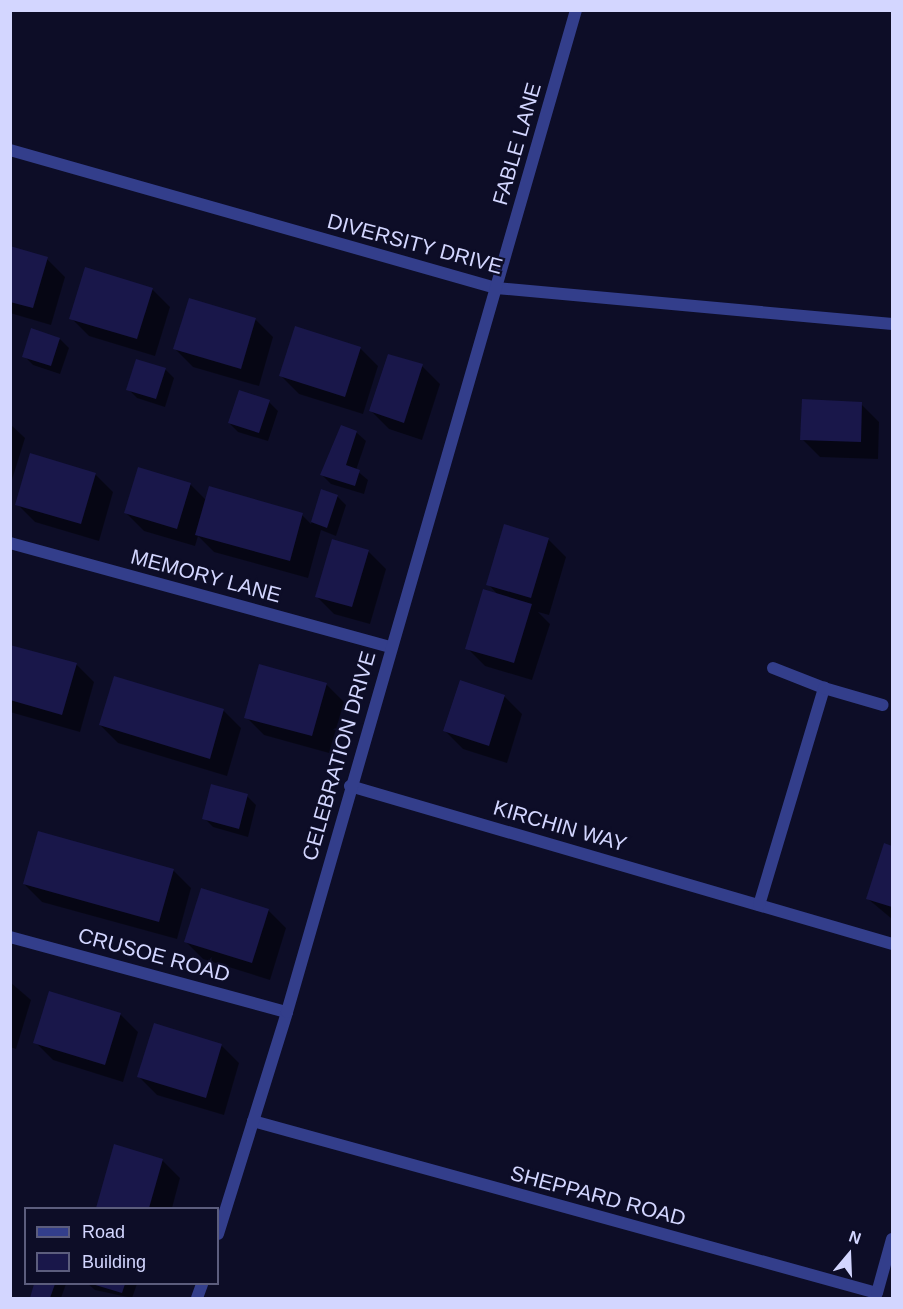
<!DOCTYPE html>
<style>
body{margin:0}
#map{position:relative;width:903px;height:1309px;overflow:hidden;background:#0d0d27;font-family:Arial,sans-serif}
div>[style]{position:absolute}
.shadow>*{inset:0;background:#0007}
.building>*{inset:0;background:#19174a}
.street>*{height:12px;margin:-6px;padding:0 6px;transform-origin:6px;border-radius:6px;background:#333e8b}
span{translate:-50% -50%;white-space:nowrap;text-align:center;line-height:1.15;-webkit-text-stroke:4.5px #0d0d27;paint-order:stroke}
.street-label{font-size:21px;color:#d3d6ff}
.frame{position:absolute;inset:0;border:12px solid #d3d6ff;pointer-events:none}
.legend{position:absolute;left:24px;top:1207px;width:195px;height:78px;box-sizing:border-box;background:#0d0d27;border:2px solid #5c5d7d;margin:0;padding:8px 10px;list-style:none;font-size:18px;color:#d3d6ff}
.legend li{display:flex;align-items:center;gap:12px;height:30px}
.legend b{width:30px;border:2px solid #5c5d7d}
.north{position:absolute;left:819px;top:1225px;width:60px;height:60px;-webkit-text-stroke:4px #0d0d27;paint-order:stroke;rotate:19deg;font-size:16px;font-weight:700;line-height:24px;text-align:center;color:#d3d6ff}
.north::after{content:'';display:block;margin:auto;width:21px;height:27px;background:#d3d6ff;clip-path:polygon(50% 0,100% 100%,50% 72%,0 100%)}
</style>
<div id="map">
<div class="shadow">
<div style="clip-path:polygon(10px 248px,47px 259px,65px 277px,51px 325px,10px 313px)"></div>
<div style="clip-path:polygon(152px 289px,170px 307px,155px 356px,89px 336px,71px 318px)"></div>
<div style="clip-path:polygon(255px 319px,273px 337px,259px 386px,193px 367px,175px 349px)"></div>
<div style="clip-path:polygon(60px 339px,69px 348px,60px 374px,33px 365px,24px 356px)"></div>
<div style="clip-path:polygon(360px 348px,378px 366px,363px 414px,299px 394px,281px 376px)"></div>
<div style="clip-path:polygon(422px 366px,440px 384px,422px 440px,389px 429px,371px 411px)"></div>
<div style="clip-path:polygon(165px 369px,174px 378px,165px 407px,137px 398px,128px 389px)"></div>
<div style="clip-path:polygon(269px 402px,278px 411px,268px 441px,238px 432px,229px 423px)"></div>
<div style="clip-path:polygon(861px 404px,879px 422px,878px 459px,820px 457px,802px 439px)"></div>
<div style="clip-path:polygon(10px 424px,25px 438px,10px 486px)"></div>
<div style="clip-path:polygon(341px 427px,357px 433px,366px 441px,356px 470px,368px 480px,364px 494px,331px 484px,322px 475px)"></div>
<div style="clip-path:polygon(95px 474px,113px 492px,99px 541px,35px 522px,17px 504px)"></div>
<div style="clip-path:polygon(190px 484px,206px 500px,302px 515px,311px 524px,322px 491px,337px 496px,346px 505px,336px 536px,321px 530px,308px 578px,214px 552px,198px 536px,195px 546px,144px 531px,126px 513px)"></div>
<div style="clip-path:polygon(548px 539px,566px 557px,549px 615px,538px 612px,550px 624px,532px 680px,485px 666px,467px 648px,499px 596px,488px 584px)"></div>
<div style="clip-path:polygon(368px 551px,386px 569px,370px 624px,334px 614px,316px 596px)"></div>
<div style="clip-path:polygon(10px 646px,76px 664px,94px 682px,80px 732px,10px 712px)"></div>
<div style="clip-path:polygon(326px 684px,344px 702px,329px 753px,264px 735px,246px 717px)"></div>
<div style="clip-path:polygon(504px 696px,522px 714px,507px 763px,463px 749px,445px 731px)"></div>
<div style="clip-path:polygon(223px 710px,241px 728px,227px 776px,118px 743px,100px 725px)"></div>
<div style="clip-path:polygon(247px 796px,256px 805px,248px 837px,213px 827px,204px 818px)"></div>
<div style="clip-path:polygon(885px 845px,892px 848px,892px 919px,868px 899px)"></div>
<div style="clip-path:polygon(173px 870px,191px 888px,177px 939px,42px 902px,24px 884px)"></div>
<div style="clip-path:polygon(268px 910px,286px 928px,270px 980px,203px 959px,185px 941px)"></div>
<div style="clip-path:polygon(10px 982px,31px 1000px,16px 1049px,10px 1047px)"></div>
<div style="clip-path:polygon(120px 1014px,138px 1032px,123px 1082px,53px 1060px,35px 1042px)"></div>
<div style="clip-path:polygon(221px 1045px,239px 1063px,224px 1115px,157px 1095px,139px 1077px)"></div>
<div style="clip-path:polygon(115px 1146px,162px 1160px,180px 1178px,172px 1208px,97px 1208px)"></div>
<div style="clip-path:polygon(36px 1284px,66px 1284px,61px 1298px,31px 1298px)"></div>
<div style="clip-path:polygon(88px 1284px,137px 1284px,132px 1298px,95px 1290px)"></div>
</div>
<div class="building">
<div style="clip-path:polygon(10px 246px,48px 257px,33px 308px,10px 302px)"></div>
<div style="clip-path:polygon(85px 267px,153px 288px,137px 339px,69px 319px)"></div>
<div style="clip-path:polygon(189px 298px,256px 318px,241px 369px,173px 349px)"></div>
<div style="clip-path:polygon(295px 326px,361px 347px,345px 397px,279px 376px)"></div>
<div style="clip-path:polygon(31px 328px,60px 338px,51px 366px,22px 357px)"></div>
<div style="clip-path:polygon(388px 354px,423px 364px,404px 423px,369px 411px)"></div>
<div style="clip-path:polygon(136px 359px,166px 368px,156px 399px,126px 390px)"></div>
<div style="clip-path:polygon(239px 390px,270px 400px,259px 433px,228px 423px)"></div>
<div style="clip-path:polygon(802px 399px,862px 402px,861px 442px,800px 440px)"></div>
<div style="clip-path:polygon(341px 425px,357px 431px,346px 465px,360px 470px,355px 486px,320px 475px)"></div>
<div style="clip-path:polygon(30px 453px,96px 473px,81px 524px,15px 505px)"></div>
<div style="clip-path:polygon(138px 467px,191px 483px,177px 529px,124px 513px)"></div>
<div style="clip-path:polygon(209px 486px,303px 513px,290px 561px,195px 535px)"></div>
<div style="clip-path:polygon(321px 489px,338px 495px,327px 528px,311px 522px)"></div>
<div style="clip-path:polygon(504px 524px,549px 538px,531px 598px,486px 585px)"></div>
<div style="clip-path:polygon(332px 539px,369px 550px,352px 607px,315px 597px)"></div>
<div style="clip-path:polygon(483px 589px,532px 604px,514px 663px,465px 649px)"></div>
<div style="clip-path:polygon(10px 645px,77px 663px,62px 715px,10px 700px)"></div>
<div style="clip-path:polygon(259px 664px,327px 683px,312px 736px,244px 718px)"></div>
<div style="clip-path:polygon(114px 676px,224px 709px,210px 759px,99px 725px)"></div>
<div style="clip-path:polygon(460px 680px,505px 695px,489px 746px,443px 731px)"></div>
<div style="clip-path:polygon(211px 784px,248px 794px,239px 829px,202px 819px)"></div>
<div style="clip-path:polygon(38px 831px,174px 869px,159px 922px,23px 884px)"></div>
<div style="clip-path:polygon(884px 843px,892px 846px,892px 907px,866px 899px)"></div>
<div style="clip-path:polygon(201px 888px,269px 909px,252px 963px,184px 942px)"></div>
<div style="clip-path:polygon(49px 991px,121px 1013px,105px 1065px,33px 1043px)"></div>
<div style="clip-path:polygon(154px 1023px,222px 1044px,206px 1098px,137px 1077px)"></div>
<div style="clip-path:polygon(114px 1144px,163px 1159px,149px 1208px,96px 1208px)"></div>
<div style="clip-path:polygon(34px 1284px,55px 1284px,50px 1298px,30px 1298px)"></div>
<div style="clip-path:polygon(92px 1284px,125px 1284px,122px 1293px)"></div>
</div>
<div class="street">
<div style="left:10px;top:150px;width:505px;rotate:15.85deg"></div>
<div style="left:496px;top:288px;width:398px;rotate:5.2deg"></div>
<div style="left:10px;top:543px;width:395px;rotate:15.3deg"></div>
<div style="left:773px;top:668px;width:55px;rotate:21.4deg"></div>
<div style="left:350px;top:786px;width:565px;rotate:16.25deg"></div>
<div style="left:759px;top:905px;width:227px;rotate:-73.3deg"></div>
<div style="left:824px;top:688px;width:61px;rotate:16.1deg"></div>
<div style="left:10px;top:937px;width:287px;rotate:15.2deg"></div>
<div style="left:253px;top:1121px;width:647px;rotate:15.41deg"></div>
<div style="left:877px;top:1293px;width:56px;rotate:-74.5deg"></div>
<div style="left:218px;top:1234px;width:232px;rotate:-72.7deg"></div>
<div style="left:287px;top:1012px;width:1043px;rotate:-73.91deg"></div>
<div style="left:197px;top:1298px;width:15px;rotate:-70deg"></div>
</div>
<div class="street-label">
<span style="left:517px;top:144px;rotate:-74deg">FABLE LANE</span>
<span style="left:415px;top:244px;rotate:15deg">DIVERSITY DRIVE</span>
<span style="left:206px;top:576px;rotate:15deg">MEMORY LANE</span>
<span style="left:339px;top:756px;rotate:-74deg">CELEBRATION DRIVE</span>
<span style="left:560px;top:826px;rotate:16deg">KIRCHIN WAY</span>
<span style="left:154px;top:955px;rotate:15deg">CRUSOE ROAD</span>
<span style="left:598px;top:1196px;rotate:15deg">SHEPPARD ROAD</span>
</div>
<div class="frame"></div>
<ul class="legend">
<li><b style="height:8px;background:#333e8b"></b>Road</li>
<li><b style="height:16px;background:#19174a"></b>Building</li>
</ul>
<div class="north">N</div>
</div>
